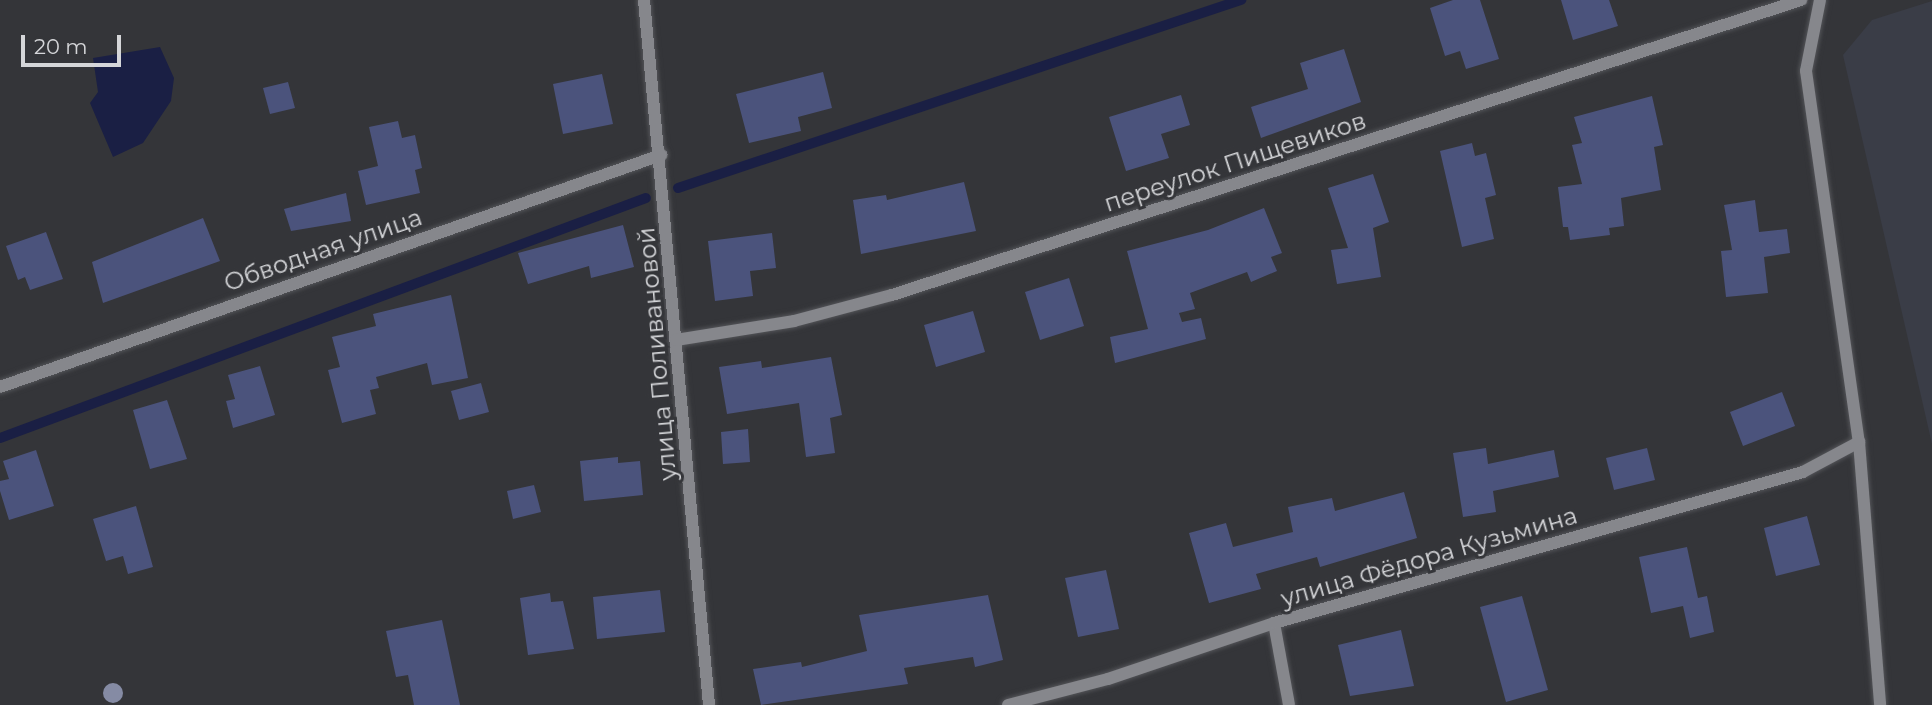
<!DOCTYPE html>
<meta charset="utf-8">
<style>
body{margin:0}
#map{position:relative;width:1932px;height:705px;overflow:hidden;background:#343539;font-family:Montserrat,sans-serif}
div>[style]{position:absolute}
.built>*{inset:0;background:#3a3d47}
.water>*{inset:0;background:#1a1f44}
.stream>*{height:10px;margin:-5px;padding:0 5px;transform-origin:5px;border-radius:5px;background:#1a1f44}
.building>*{inset:0;background:#4b537c}
.roads{filter:drop-shadow(0 0 2px #535458) drop-shadow(0 0 2px #535458)}
.minor>*{height:12px;margin:-6px;padding:0 6px;transform-origin:6px;border-radius:6px;background:#86878c}
.trees>*{width:20px;height:20px;margin:-10px;border-radius:50%;background:#858ba4}
span{translate:-50% -50%;white-space:nowrap;text-align:center;line-height:1.15;-webkit-text-stroke:6px #343539;paint-order:stroke}
.street-label{font-size:24px;color:#d5d6d9}
.scale{position:absolute;left:21px;top:35px;width:100px;height:32px;box-sizing:border-box;border:4px solid #d5d6d9;border-top:0;padding-left:9px;font-size:21px;line-height:24px;white-space:nowrap;color:#d5d6d9;-webkit-text-stroke:5px #343539;paint-order:stroke}
</style>
<div id="map">
<div class="built">
<div style="clip-path:polygon(1932px 1px,1932px 444px,1843px 55px,1872px 20px)"></div>
</div>
<div class="water">
<div style="clip-path:polygon(160px 47px,174px 78px,171px 101px,143px 143px,113px 157px,90px 103px,98px 92px,93px 58px)"></div>
</div>
<div class="stream">
<div style="left:678px;top:188px;width:594px;rotate:-18.47deg"></div>
<div style="left:0;top:438px;width:689px;rotate:-20.38deg"></div>
</div>
<div class="building">
<div style="clip-path:polygon(1453px 0,1480px 0,1499px 59px,1466px 69px,1460px 51px,1445px 56px,1430px 8px)"></div>
<div style="clip-path:polygon(1561px 0,1609px 0,1618px 26px,1573px 40px)"></div>
<div style="clip-path:polygon(1344px 49px,1361px 102px,1261px 138px,1251px 107px,1308px 89px,1300px 63px)"></div>
<div style="clip-path:polygon(823px 72px,832px 108px,798px 117px,801px 131px,749px 143px,736px 94px)"></div>
<div style="clip-path:polygon(602px 74px,613px 124px,563px 134px,553px 84px)"></div>
<div style="clip-path:polygon(288px 82px,295px 108px,270px 114px,263px 88px)"></div>
<div style="clip-path:polygon(1181px 95px,1190px 125px,1161px 134px,1169px 158px,1126px 171px,1109px 117px)"></div>
<div style="clip-path:polygon(1652px 96px,1663px 145px,1654px 147px,1661px 190px,1621px 198px,1624px 226px,1609px 228px,1610px 235px,1570px 240px,1568px 227px,1563px 227px,1558px 187px,1582px 184px,1572px 145px,1582px 143px,1574px 117px)"></div>
<div style="clip-path:polygon(398px 121px,402px 138px,415px 135px,422px 168px,415px 170px,420px 193px,366px 205px,358px 171px,378px 166px,369px 127px)"></div>
<div style="clip-path:polygon(1472px 143px,1475px 156px,1486px 153px,1496px 195px,1485px 198px,1494px 239px,1462px 247px,1440px 151px)"></div>
<div style="clip-path:polygon(1373px 174px,1389px 222px,1373px 228px,1381px 277px,1337px 284px,1331px 250px,1348px 248px,1328px 188px)"></div>
<div style="clip-path:polygon(964px 182px,976px 231px,861px 254px,853px 200px,886px 195px,887px 200px)"></div>
<div style="clip-path:polygon(346px 193px,351px 221px,291px 231px,284px 209px)"></div>
<div style="clip-path:polygon(1755px 200px,1759px 232px,1787px 229px,1790px 253px,1764px 257px,1768px 293px,1726px 297px,1721px 251px,1732px 250px,1724px 205px)"></div>
<div style="clip-path:polygon(1264px 208px,1282px 253px,1271px 257px,1277px 271px,1251px 282px,1247px 272px,1190px 293px,1195px 309px,1179px 313px,1182px 322px,1201px 318px,1206px 339px,1115px 363px,1110px 337px,1148px 329px,1127px 251px,1208px 230px)"></div>
<div style="clip-path:polygon(203px 218px,220px 261px,103px 303px,92px 262px)"></div>
<div style="clip-path:polygon(623px 225px,634px 267px,591px 278px,589px 266px,528px 284px,518px 253px)"></div>
<div style="clip-path:polygon(46px 232px,63px 279px,30px 290px,25px 277px,18px 280px,6px 246px)"></div>
<div style="clip-path:polygon(772px 233px,776px 268px,750px 271px,753px 296px,715px 301px,708px 241px)"></div>
<div style="clip-path:polygon(1069px 278px,1084px 326px,1040px 340px,1025px 292px)"></div>
<div style="clip-path:polygon(451px 295px,468px 378px,432px 385px,427px 363px,376px 377px,379px 388px,370px 390px,376px 414px,342px 423px,328px 370px,340px 367px,332px 337px,376px 326px,373px 314px)"></div>
<div style="clip-path:polygon(973px 311px,985px 352px,936px 367px,924px 325px)"></div>
<div style="clip-path:polygon(831px 357px,842px 415px,830px 418px,835px 453px,806px 457px,799px 403px,727px 414px,719px 367px,761px 361px,762px 368px)"></div>
<div style="clip-path:polygon(260px 366px,275px 415px,233px 428px,226px 401px,235px 399px,228px 375px)"></div>
<div style="clip-path:polygon(481px 383px,489px 412px,459px 420px,451px 391px)"></div>
<div style="clip-path:polygon(1782px 392px,1795px 426px,1743px 446px,1730px 412px)"></div>
<div style="clip-path:polygon(167px 400px,187px 459px,150px 469px,133px 410px)"></div>
<div style="clip-path:polygon(748px 429px,750px 462px,723px 464px,721px 432px)"></div>
<div style="clip-path:polygon(1486px 448px,1488px 464px,1554px 450px,1559px 477px,1493px 491px,1496px 512px,1463px 517px,1453px 453px)"></div>
<div style="clip-path:polygon(1647px 448px,1655px 480px,1614px 490px,1606px 458px)"></div>
<div style="clip-path:polygon(36px 450px,54px 506px,9px 520px,0 491px,0 481px,9px 479px,3px 461px)"></div>
<div style="clip-path:polygon(618px 457px,618px 463px,640px 461px,643px 495px,584px 501px,580px 461px)"></div>
<div style="clip-path:polygon(534px 485px,541px 512px,513px 519px,507px 491px)"></div>
<div style="clip-path:polygon(1404px 492px,1417px 538px,1320px 567px,1317px 557px,1256px 574px,1261px 589px,1209px 603px,1189px 533px,1226px 523px,1233px 547px,1293px 532px,1288px 507px,1332px 498px,1335px 511px)"></div>
<div style="clip-path:polygon(136px 506px,153px 567px,128px 574px,123px 556px,106px 561px,93px 519px)"></div>
<div style="clip-path:polygon(1807px 516px,1820px 565px,1776px 576px,1764px 528px)"></div>
<div style="clip-path:polygon(1687px 547px,1698px 598px,1707px 596px,1714px 632px,1690px 638px,1683px 606px,1651px 613px,1639px 557px)"></div>
<div style="clip-path:polygon(1106px 570px,1119px 629px,1078px 637px,1065px 578px)"></div>
<div style="clip-path:polygon(660px 590px,665px 632px,597px 639px,593px 597px)"></div>
<div style="clip-path:polygon(550px 593px,551px 602px,563px 601px,574px 649px,528px 655px,520px 598px)"></div>
<div style="clip-path:polygon(988px 595px,1003px 660px,975px 667px,973px 657px,904px 668px,908px 684px,761px 705px,753px 669px,801px 662px,802px 667px,867px 651px,859px 615px)"></div>
<div style="clip-path:polygon(1522px 596px,1548px 690px,1506px 702px,1480px 607px)"></div>
<div style="clip-path:polygon(442px 620px,460px 705px,414px 705px,408px 675px,396px 677px,386px 631px)"></div>
<div style="clip-path:polygon(1401px 630px,1414px 686px,1350px 696px,1338px 645px)"></div>
</div>
<div class="roads">
<div class="minor">
<div style="left:644px;top:0;width:708px;rotate:84.73deg"></div>
<div style="left:1820px;top:0;width:72px;rotate:101.2deg"></div>
<div style="left:1806px;top:71px;width:375px;rotate:81.9deg"></div>
<div style="left:1859px;top:442px;width:264px;rotate:85.4deg"></div>
<div style="left:676px;top:340px;width:120px;rotate:-9.1deg"></div>
<div style="left:794px;top:321px;width:101px;rotate:-14.9deg"></div>
<div style="left:892px;top:295px;width:956px;rotate:-17.98deg"></div>
<div style="left:0;top:387px;width:701px;rotate:-19.34deg"></div>
<div style="left:1274px;top:623px;width:83px;rotate:79.6deg"></div>
<div style="left:1008px;top:705px;width:103px;rotate:-14.6deg"></div>
<div style="left:1108px;top:679px;width:175px;rotate:-18.6deg"></div>
<div style="left:1274px;top:623px;width:550px;rotate:-15.93deg"></div>
<div style="left:1803px;top:472px;width:64px;rotate:-28.2deg"></div>
</div>
</div>
<div class="trees">
<div style="left:113px;top:693px"></div>
</div>
<div class="street-label">
<span style="left:1235px;top:162px;rotate:-18deg">переулок Пищевиков</span>
<span style="left:323px;top:250px;rotate:-19deg">Обводная улица</span>
<span style="left:657px;top:354px;rotate:-95deg">улица Поливановой</span>
<span style="left:1429px;top:557px;rotate:-16deg">улица Фёдора Кузьмина</span>
</div>
<div class="scale">20 m</div>
</div>
